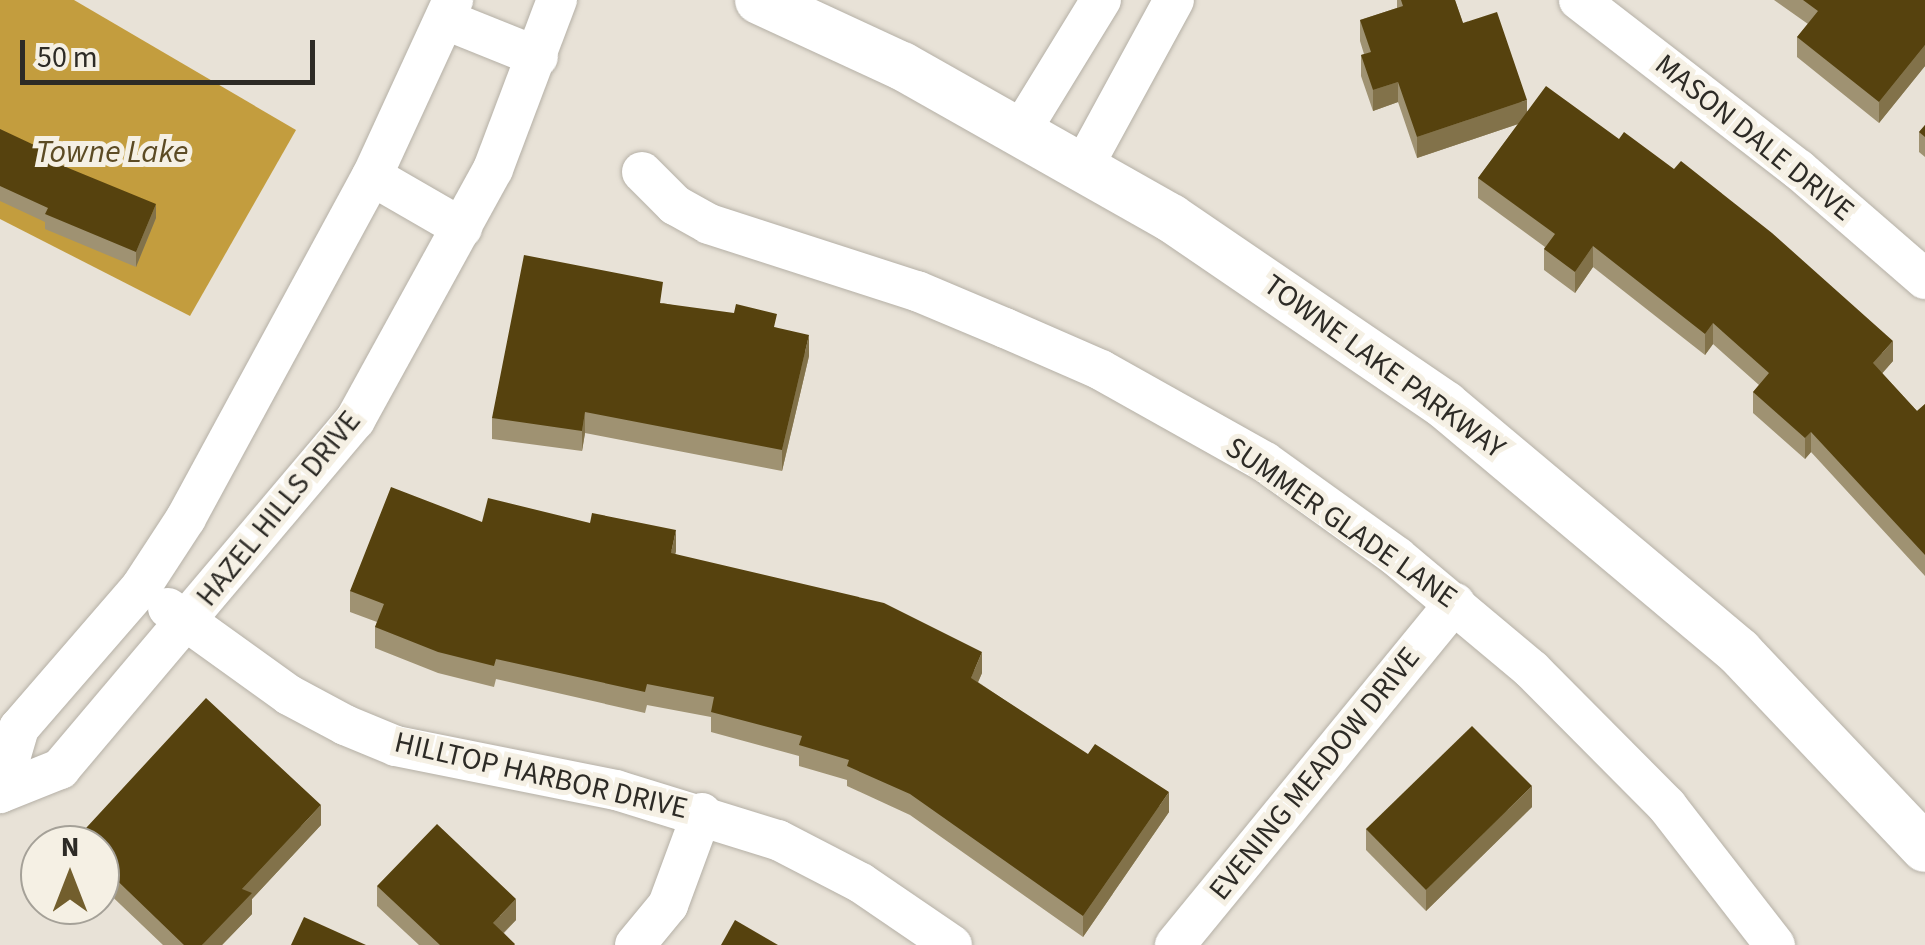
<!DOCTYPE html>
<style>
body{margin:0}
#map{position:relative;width:1925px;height:945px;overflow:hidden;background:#e8e2d7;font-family:"Source Sans 3",sans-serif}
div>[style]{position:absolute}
.water>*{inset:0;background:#c39d3e}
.roads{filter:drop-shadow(0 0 2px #b5b0a6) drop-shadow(0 0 2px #b5b0a6)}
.minor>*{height:40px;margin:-20px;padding:0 20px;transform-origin:20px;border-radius:20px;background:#fff}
.tertiary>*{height:48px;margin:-24px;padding:0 24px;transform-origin:24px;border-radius:24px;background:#fff}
.wall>*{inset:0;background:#9f9272}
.shaded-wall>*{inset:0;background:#82724a}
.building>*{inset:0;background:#56420e}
span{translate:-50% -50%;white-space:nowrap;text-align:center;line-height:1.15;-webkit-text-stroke:10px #f5f0e4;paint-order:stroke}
.street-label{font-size:30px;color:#2d2b26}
.water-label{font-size:32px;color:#5c4b24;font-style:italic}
.north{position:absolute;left:20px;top:825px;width:100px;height:100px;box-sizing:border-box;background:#f5f0e4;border:2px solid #a5a198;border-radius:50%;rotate:0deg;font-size:28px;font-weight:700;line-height:40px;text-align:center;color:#2d2b26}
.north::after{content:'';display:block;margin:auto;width:35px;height:45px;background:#725e2d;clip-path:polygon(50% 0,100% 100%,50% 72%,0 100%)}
.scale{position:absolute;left:20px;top:40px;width:295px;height:45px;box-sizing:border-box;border:5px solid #2d2b26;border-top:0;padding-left:12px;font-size:30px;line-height:35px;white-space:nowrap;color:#2d2b26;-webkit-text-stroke:8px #f5f0e4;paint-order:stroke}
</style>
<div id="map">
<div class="water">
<div style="clip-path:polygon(0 0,74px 0,296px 130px,190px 316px,0 219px)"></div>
</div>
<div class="roads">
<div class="minor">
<div style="left:1579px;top:0;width:277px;rotate:37.7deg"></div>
<div style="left:1798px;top:169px;width:168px;rotate:40.9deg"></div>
<div style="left:446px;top:20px;width:99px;rotate:21.9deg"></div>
<div style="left:1020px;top:132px;width:155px;rotate:-58.5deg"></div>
<div style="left:1083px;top:167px;width:190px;rotate:-61.4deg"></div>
<div style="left:642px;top:172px;width:47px;rotate:45deg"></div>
<div style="left:675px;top:205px;width:39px;rotate:29deg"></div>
<div style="left:709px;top:224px;width:219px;rotate:17.9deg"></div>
<div style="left:917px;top:291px;width:95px;rotate:22.8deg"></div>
<div style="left:1005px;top:328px;width:105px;rotate:23.6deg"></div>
<div style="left:1101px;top:370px;width:188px;rotate:29.3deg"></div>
<div style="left:1265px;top:462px;width:163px;rotate:35.7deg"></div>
<div style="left:1397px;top:557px;width:176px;rotate:39.9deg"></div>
<div style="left:1532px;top:670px;width:192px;rotate:45.2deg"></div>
<div style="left:1667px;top:806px;width:176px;rotate:52.2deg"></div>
<div style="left:372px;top:176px;width:104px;rotate:30deg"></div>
<div style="left:168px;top:608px;width:149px;rotate:35.7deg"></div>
<div style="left:289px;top:695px;width:64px;rotate:28.2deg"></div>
<div style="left:345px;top:725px;width:55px;rotate:22.4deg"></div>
<div style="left:396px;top:746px;width:224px;rotate:11.3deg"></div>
<div style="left:616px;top:790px;width:170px;rotate:17.2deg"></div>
<div style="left:778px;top:840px;width:93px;rotate:27.4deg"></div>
<div style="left:861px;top:883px;width:110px;rotate:34.3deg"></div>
<div style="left:0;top:793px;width:65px;rotate:-21.8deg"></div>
<div style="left:60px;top:769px;width:457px;rotate:-49.8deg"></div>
<div style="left:355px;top:420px;width:286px;rotate:-61.2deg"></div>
<div style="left:493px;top:169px;width:181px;rotate:-69.3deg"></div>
<div style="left:0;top:793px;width:68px;rotate:-73.7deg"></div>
<div style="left:19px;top:728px;width:186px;rotate:-49.1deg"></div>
<div style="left:141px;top:587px;width:82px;rotate:-56.9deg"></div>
<div style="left:186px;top:518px;width:389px;rotate:-61.5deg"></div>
<div style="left:372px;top:176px;width:194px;rotate:-65.3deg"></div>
<div style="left:635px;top:945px;width:52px;rotate:-50.5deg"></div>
<div style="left:668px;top:905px;width:98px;rotate:-69.7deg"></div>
<div style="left:1175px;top:945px;width:442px;rotate:-50.7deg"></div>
</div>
<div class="tertiary">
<div style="left:759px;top:0;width:157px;rotate:24.8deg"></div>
<div style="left:902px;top:66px;width:309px;rotate:29.5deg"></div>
<div style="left:1171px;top:218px;width:332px;rotate:34.3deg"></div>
<div style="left:1445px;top:405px;width:384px;rotate:40deg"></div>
<div style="left:1739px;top:652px;width:270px;rotate:46.5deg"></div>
</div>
</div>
<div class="wall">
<div style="clip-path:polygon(1397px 0,1455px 0,1463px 23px,1527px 111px,1893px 361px,1882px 373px,1917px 411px,1925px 404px,1925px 576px,1811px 452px,1805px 459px,1753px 413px,1753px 392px,1759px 385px,1713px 344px,1705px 355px,1593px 267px,1575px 293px,1544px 270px,1544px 249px,1545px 247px,1478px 198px,1478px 178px,1518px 124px,1417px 158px,1398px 102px,1373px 111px,1361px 76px,1361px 55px,1364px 54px,1360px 41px,1360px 20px,1397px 8px)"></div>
<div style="clip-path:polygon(1774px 0,1925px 0,1925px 66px,1879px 123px,1797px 57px,1797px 37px,1808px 24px)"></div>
<div style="clip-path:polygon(1925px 125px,1925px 157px,1919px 152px,1919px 132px)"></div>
<div style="clip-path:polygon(0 129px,156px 218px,136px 267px,45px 229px,45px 222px,0 201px)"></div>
<div style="clip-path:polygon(663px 303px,777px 328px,809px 356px,782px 471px,585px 433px,582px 451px,492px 439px,492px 418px)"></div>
<div style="clip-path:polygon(482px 522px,676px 551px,675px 554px,982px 673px,978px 682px,1169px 812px,1083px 937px,910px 815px,847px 786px,847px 780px,799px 766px,799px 756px,711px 732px,711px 717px,647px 705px,645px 713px,496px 679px,494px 687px,438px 673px,375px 648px,375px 627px,377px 622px,350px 612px,350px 591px)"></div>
<div style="clip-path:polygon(1532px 807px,1426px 911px,1366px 850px,1366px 829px)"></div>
<div style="clip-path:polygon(321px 825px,252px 899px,252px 914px,222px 945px,163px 945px,100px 885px,100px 845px,75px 845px,75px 840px)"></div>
<div style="clip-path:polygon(377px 886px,516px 920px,504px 933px,515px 945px,419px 945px,377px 906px)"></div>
</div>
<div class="shaded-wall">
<div style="clip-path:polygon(1925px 45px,1925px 66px,1879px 123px,1879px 102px)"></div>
<div style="clip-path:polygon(1398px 82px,1398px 102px,1373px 111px,1373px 90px)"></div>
<div style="clip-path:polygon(1527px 100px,1527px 121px,1417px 158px,1417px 137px)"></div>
<div style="clip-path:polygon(156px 204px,156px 218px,136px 267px,136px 252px)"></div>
<div style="clip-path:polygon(1593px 246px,1593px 267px,1575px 293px,1575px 272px)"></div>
<div style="clip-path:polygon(1713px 323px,1713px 344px,1705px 355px,1705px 334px)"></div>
<div style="clip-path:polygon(809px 335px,809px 356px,782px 471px,782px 450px)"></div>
<div style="clip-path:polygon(1893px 341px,1893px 361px,1873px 384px,1873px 363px)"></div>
<div style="clip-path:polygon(585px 412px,585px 433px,582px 451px,582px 431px)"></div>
<div style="clip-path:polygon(1811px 432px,1811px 452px,1805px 459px,1805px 438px)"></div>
<div style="clip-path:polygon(676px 530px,676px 551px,671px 574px,671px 553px)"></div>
<div style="clip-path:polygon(982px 652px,982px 673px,971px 698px,971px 678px)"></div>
<div style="clip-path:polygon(1532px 786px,1532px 807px,1426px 911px,1426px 890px)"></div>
<div style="clip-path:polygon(1169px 792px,1169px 812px,1083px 937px,1083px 916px)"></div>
<div style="clip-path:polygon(321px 805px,321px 825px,252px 899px,252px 914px,222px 945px,202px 945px,242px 889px)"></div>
<div style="clip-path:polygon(516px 899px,516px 920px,493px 943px,493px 923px)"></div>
</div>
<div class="building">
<div style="clip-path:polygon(1401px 0,1455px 0,1463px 23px,1497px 12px,1527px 100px,1417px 137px,1398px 82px,1373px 90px,1361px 55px,1371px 52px,1360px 20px,1403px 6px)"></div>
<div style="clip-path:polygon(1803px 0,1925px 0,1925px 45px,1879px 102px,1797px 37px,1818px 11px)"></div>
<div style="clip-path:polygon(1546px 86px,1619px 139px,1624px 132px,1674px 169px,1681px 161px,1772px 233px,1893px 341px,1873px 363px,1917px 411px,1925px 404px,1925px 555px,1811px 432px,1805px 438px,1753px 392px,1769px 373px,1713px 323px,1705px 334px,1593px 246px,1575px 272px,1544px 249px,1555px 234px,1478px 178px)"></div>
<div style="clip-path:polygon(1925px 125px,1925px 137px,1919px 132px)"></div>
<div style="clip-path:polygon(0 129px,64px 159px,61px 165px,156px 204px,136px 252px,45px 214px,48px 208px,0 186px)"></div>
<div style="clip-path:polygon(524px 255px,663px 282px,660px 303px,734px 313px,736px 304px,777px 314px,774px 327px,809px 335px,782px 450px,585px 412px,582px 431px,492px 418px)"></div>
<div style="clip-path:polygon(391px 487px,482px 522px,488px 498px,590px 523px,592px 513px,676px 530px,671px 553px,884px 603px,982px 652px,971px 678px,1088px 754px,1095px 744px,1169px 792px,1083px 916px,910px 794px,847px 766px,849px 760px,799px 745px,802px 736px,711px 712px,714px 697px,647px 684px,645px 692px,496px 659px,494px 666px,438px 652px,375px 627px,384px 604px,350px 591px)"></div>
<div style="clip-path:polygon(206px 698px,321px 805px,242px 889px,252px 893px,202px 945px,184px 945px,100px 864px,100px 845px,80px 845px,75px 840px)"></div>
<div style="clip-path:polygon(1472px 726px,1532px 786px,1426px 890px,1366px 829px)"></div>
<div style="clip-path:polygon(437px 824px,516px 899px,493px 923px,515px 944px,514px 945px,440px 945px,377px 886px)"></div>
<div style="clip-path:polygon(304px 917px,366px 945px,291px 945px)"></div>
<div style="clip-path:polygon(735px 920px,778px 945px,721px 945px)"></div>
</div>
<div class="street-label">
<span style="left:1754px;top:138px;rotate:39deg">MASON DALE DRIVE</span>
<span style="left:1384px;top:367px;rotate:36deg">TOWNE LAKE PARKWAY</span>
<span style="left:279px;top:509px;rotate:-51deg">HAZEL HILLS DRIVE</span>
<span style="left:1341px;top:523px;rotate:35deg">SUMMER GLADE LANE</span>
<span style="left:1315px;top:774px;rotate:-51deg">EVENING MEADOW DRIVE</span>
<span style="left:541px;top:776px;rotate:13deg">HILLTOP HARBOR DRIVE</span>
</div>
<div class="water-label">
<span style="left:112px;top:152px">Towne Lake</span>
</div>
<div class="north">N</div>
<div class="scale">50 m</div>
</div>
